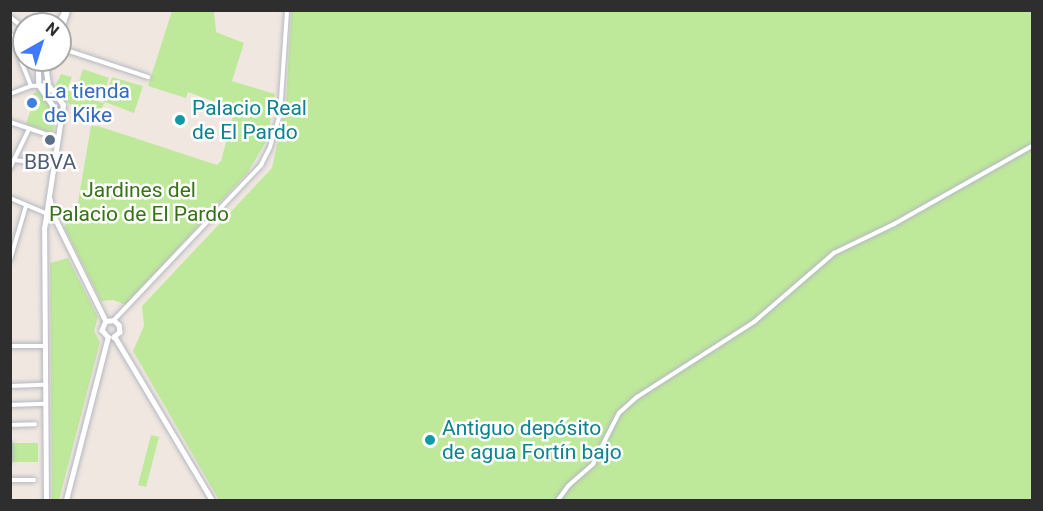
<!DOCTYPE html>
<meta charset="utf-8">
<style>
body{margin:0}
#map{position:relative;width:1043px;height:511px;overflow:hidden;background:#f0e7e0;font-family:Roboto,sans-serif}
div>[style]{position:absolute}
.green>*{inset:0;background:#bfe99a}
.roads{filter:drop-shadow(0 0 2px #b4b8c2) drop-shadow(0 0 2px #b4b8c2)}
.minor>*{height:4px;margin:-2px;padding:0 2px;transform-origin:2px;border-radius:2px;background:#fff}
.tertiary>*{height:4.5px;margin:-2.25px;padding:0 2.25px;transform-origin:2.25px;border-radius:2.25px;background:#fff}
.dots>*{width:16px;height:16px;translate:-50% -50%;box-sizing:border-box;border:3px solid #fff;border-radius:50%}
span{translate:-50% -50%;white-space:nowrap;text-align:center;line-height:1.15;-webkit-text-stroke:5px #fff;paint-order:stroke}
.shop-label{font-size:21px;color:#366cbe}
.left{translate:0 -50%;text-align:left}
.culture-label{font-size:21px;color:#0d838f}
.service-label{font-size:21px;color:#4e5e75}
.park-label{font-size:21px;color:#357316}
.frame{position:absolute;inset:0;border:12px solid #2e2e2e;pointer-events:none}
.north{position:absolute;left:12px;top:12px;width:60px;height:60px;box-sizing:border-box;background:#fff;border:2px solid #ababab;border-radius:50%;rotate:39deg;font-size:16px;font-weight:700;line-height:24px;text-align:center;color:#2e2e2e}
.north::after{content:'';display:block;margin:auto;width:21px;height:27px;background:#3e7aff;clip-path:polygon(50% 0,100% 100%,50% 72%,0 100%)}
</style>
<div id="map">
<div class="green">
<div style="clip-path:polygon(172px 11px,214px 11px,216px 32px,244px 43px,232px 81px,275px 94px,267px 140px,248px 172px,126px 305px,113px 300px,101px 301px,64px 227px,77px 208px,91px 126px,98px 126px,217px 165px,221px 161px,235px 109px,188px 92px,186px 98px,148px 86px)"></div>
<div style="clip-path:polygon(291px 11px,1032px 11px,1032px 500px,219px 500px,133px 351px,144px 326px,142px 306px,272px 168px,286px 104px)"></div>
<div style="clip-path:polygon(83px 69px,109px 78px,102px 97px,77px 87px)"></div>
<div style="clip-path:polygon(61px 74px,72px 77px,67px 90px,103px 103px,112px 77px,143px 86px,134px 113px,105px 102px,99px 113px,72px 106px,60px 96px,54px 88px)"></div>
<div style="clip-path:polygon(38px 90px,56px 113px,53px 133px,26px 124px,34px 100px,32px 95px)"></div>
<div style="clip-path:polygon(68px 258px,98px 317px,94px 331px,100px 342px,59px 500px,52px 500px,50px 263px)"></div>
<div style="clip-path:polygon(151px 435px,159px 437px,146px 487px,138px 485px)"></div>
<div style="clip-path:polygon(12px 443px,38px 443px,38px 462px,12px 462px)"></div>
</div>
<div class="roads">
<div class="minor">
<div style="left:10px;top:17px;width:18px;rotate:38deg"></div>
<div style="left:10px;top:33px;width:57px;rotate:68.4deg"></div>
<div style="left:60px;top:48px;width:93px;rotate:18.2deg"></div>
<div style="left:10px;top:94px;width:22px;rotate:-21deg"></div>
<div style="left:31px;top:86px;width:17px;rotate:-3deg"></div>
<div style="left:10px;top:122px;width:50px;rotate:18.8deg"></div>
<div style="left:14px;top:160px;width:39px;rotate:7deg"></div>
<div style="left:10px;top:168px;width:43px;rotate:-64deg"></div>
<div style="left:10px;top:198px;width:38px;rotate:23deg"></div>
<div style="left:10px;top:260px;width:56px;rotate:-73.5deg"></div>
<div style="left:114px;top:320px;width:214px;rotate:-46.5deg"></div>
<div style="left:261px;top:165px;width:20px;rotate:-63deg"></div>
<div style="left:270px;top:147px;width:34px;rotate:-73deg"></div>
<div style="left:280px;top:114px;width:104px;rotate:-86.1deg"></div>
<div style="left:10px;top:346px;width:34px"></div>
<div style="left:10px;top:386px;width:34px;rotate:-2deg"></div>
<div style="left:10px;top:405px;width:35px;rotate:-2deg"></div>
<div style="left:10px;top:425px;width:25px;rotate:-2deg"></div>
<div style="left:10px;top:444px;width:16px;rotate:90deg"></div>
<div style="left:10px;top:480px;width:24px"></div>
<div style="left:558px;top:500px;width:17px;rotate:-54deg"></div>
<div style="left:568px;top:486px;width:33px;rotate:-41deg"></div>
<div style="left:593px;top:464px;width:57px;rotate:-63deg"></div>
<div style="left:619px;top:413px;width:24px;rotate:-42deg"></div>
<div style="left:637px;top:397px;width:139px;rotate:-32.7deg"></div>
<div style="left:754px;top:322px;width:106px;rotate:-40.8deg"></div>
<div style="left:834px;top:253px;width:67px;rotate:-25.8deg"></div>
<div style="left:894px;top:224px;width:159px;rotate:-29.5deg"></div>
</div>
<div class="tertiary">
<div style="left:58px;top:24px;width:16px;rotate:-63deg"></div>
<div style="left:60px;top:32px;width:23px;rotate:-72deg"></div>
<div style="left:38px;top:60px;width:25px;rotate:88deg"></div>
<div style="left:39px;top:85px;width:37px;rotate:56deg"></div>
<div style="left:50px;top:199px;width:17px;rotate:77deg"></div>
<div style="left:54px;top:216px;width:117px;rotate:63.7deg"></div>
<div style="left:106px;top:321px;width:8px;rotate:-7deg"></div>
<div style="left:114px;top:320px;width:7px;rotate:45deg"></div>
<div style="left:119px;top:325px;width:7px;rotate:82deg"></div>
<div style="left:120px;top:332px;width:8px;rotate:140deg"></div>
<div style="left:106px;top:321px;width:10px;rotate:114deg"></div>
<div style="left:102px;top:330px;width:9px;rotate:49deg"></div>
<div style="left:115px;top:337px;width:190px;rotate:59.2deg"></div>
<div style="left:46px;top:500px;width:271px;rotate:-90.4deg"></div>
<div style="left:44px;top:229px;width:125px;rotate:-81.3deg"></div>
<div style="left:63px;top:105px;width:25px;rotate:-127deg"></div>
<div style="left:48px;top:85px;width:15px;rotate:-98deg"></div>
<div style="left:46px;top:70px;width:10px;rotate:-73deg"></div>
<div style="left:66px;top:500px;width:168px;rotate:-75.6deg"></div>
</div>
</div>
<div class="dots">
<div style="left:32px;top:103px;background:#3f7fe0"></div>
<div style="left:180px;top:120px;background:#0f9aa8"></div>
<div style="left:50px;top:140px;background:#5c6f8a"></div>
<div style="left:430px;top:440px;background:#0f9aa8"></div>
</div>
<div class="shop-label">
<span class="left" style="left:44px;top:103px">La tienda<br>de Kike</span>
</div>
<div class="culture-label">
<span class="left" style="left:192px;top:120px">Palacio Real<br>de El Pardo</span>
<span class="left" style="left:442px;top:440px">Antiguo depósito<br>de agua Fortín bajo</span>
</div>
<div class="service-label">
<span style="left:50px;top:162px">BBVA</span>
</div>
<div class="park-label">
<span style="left:139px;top:202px">Jardines del<br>Palacio de El Pardo</span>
</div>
<div class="frame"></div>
<div class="north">N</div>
</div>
